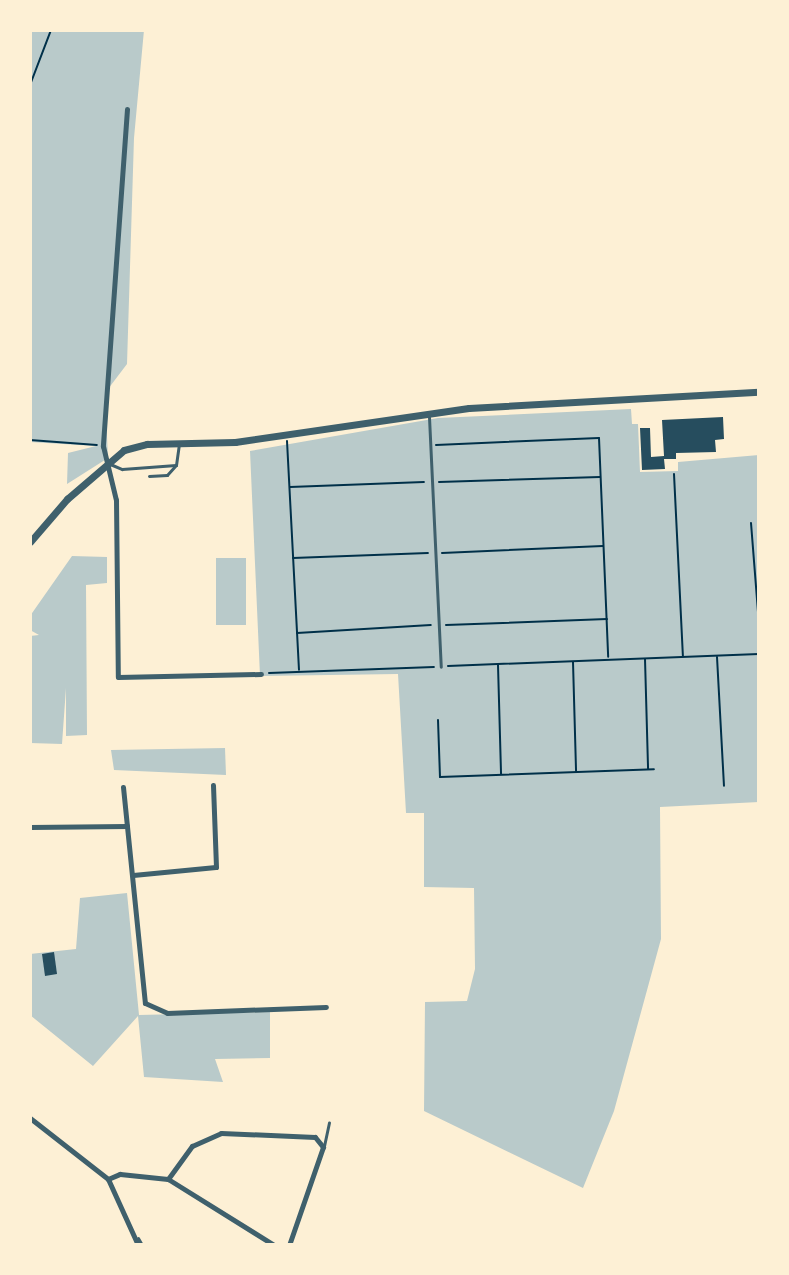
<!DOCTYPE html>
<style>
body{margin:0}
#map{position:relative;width:789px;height:1275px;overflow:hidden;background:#fdf0d5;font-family:"IBM Plex Sans",sans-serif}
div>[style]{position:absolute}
.green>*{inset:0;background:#b9caca}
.building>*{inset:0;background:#264d5e}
.path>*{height:2px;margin:-1px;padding:0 1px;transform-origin:1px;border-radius:1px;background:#003049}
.service>*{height:3px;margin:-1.5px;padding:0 1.5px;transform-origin:1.5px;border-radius:1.5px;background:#3f606c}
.minor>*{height:5px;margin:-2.5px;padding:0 2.5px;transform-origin:2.5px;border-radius:2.5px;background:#3f606c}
.tertiary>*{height:7px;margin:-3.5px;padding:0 3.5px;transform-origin:3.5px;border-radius:3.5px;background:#3f606c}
span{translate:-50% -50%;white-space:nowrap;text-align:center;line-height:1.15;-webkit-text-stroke:8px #fdf0d5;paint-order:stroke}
.frame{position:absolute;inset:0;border:32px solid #fdf0d5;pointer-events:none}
</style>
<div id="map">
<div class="green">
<div style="clip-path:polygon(30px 30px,144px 30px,134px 138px,127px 364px,105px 393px,108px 458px,67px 484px,68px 453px,96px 446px,30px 442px)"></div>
<div style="clip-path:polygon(631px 409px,632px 424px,638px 424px,640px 472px,678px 471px,678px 462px,759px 455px,759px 802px,660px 807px,661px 939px,614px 1111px,583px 1188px,424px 1111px,425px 1002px,467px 1001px,475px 969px,474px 888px,424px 887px,424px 813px,406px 813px,398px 674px,260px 676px,250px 451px,438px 418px)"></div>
<div style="clip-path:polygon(72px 556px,107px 557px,107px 583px,86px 585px,87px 735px,66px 736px,66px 688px,62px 744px,30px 743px,30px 636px,39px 635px,30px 630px,30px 616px)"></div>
<div style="clip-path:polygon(216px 558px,246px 558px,246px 625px,216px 625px)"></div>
<div style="clip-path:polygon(225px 748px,226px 775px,114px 770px,111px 750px)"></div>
<div style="clip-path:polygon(127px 893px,139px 1015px,270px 1012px,270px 1058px,215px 1059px,223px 1082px,144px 1077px,138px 1016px,93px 1066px,30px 1015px,30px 954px,76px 949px,80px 898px)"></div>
</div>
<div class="building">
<div style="clip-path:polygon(723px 417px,724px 439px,715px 440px,716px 452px,676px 453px,676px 459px,664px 459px,665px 469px,642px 470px,640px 428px,650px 428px,651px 457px,664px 456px,662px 420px)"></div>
<div style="clip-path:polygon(54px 952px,57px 974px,45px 976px,42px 954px)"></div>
</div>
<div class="path">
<div style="left:30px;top:85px;width:59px;rotate:-69.1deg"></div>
<div style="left:30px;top:440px;width:67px;rotate:4.3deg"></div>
<div style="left:287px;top:441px;width:229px;rotate:87deg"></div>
<div style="left:436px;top:445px;width:163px;rotate:-2.5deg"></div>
<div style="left:599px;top:438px;width:219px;rotate:87.6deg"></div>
<div style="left:674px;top:474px;width:182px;rotate:87.2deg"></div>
<div style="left:439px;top:482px;width:161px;rotate:-1.8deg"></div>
<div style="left:290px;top:487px;width:134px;rotate:-2.1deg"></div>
<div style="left:751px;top:523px;width:102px;rotate:85.5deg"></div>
<div style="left:442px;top:553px;width:161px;rotate:-2.5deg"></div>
<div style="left:293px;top:558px;width:135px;rotate:-2.1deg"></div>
<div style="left:446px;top:625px;width:161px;rotate:-2.1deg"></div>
<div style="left:297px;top:633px;width:134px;rotate:-3.4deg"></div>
<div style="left:717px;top:657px;width:129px;rotate:86.9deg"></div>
<div style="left:645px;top:659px;width:110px;rotate:88.4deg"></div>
<div style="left:573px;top:662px;width:109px;rotate:88.4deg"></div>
<div style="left:498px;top:665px;width:109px;rotate:88.4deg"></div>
<div style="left:448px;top:666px;width:311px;rotate:-2.2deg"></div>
<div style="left:269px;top:673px;width:165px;rotate:-2.1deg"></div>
<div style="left:438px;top:720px;width:57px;rotate:88deg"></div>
<div style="left:440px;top:777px;width:214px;rotate:-2.1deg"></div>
</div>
<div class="service">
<div style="left:429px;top:417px;width:250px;rotate:87.3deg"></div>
<div style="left:110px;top:464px;width:13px;rotate:23deg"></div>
<div style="left:122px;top:469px;width:54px;rotate:-4.2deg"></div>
<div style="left:149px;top:476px;width:18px;rotate:-3deg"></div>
<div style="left:167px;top:475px;width:13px;rotate:-48deg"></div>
<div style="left:176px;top:465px;width:21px;rotate:-82deg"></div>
<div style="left:324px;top:1146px;width:24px;rotate:-78deg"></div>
<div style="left:138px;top:1238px;width:8px;rotate:60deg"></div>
</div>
<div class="minor">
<div style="left:127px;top:109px;width:338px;rotate:94.1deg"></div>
<div style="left:103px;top:446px;width:56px;rotate:76.5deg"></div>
<div style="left:116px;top:500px;width:177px;rotate:89.4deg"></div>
<div style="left:118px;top:677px;width:143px;rotate:-1.2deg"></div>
<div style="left:123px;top:787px;width:217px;rotate:84.2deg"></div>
<div style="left:145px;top:1003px;width:24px;rotate:24deg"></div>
<div style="left:167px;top:1013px;width:159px;rotate:-2.2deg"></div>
<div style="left:30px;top:827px;width:97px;rotate:-0.6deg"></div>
<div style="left:133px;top:875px;width:83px;rotate:-5.5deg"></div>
<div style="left:216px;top:867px;width:82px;rotate:-92.1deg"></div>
<div style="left:30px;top:1118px;width:99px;rotate:38deg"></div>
<div style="left:108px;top:1179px;width:72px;rotate:65.6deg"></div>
<div style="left:108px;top:1179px;width:13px;rotate:-23deg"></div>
<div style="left:120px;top:1174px;width:48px;rotate:5.9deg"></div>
<div style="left:168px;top:1179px;width:125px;rotate:31.9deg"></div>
<div style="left:168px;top:1179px;width:41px;rotate:-54deg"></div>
<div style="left:192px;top:1146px;width:32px;rotate:-24deg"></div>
<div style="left:221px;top:1133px;width:94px;rotate:2.4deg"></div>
<div style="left:315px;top:1137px;width:13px;rotate:51deg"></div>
<div style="left:323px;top:1147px;width:104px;rotate:109.1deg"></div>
</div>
<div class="tertiary">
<div style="left:30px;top:542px;width:57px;rotate:-49.3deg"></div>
<div style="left:67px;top:499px;width:75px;rotate:-40.7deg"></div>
<div style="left:124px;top:450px;width:24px;rotate:-15deg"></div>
<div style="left:147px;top:444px;width:88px;rotate:-1.3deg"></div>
<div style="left:235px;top:442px;width:236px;rotate:-8.3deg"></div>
<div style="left:469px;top:408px;width:290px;rotate:-3.2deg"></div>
</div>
<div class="frame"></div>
</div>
